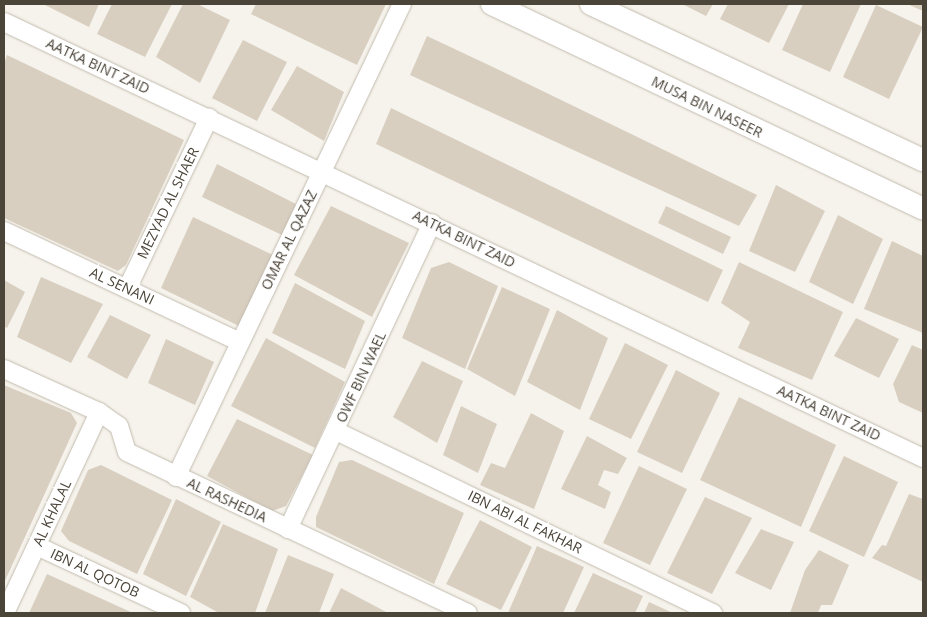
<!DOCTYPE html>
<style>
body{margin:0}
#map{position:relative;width:927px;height:617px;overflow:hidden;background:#f6f3ec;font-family:"Open Sans",sans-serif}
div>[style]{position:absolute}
.building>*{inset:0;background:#d8cfc1}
.roads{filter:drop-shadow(0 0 1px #c2bbae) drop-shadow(0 0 1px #c2bbae)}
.minor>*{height:18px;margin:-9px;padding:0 9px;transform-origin:9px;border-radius:9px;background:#fff}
.tertiary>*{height:22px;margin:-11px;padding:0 11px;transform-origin:11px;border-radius:11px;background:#fff}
span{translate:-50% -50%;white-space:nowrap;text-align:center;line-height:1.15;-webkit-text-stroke:4px #fff;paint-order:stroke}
.street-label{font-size:14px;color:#4b4439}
.frame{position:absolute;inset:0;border:5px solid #4b4439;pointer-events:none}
</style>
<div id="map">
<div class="building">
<div style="clip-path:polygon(43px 4px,99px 4px,89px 27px)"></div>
<div style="clip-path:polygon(112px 4px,172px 4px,145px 57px,97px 34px)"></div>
<div style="clip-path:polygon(183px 4px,197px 4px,230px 20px,200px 83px,156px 57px)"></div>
<div style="clip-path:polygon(256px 4px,386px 4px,357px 65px,251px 14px)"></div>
<div style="clip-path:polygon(682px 4px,713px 4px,706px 16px)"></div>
<div style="clip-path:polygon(728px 4px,789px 4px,769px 43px,720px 19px)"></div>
<div style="clip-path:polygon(803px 4px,861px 4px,830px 72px,782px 50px)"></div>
<div style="clip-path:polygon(907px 4px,923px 4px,923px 11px)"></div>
<div style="clip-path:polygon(876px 5px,923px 27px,889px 99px,843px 77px)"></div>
<div style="clip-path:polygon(427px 36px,495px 68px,757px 195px,739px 226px,410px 75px)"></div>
<div style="clip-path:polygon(243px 40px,287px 62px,257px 121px,212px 98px)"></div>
<div style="clip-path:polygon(7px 55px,184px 140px,126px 265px,118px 271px,4px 218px,4px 64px)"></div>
<div style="clip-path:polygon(297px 66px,344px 92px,324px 141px,271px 110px)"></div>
<div style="clip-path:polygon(391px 108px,723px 270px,708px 302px,376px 144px)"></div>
<div style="clip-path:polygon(217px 164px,296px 204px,282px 235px,202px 197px)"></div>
<div style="clip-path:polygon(776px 185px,825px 211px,795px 272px,749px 251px)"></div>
<div style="clip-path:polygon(331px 206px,409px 243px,372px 317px,294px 275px)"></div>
<div style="clip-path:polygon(666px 206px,731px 237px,723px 254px,658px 223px)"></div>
<div style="clip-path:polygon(838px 215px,883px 239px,853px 304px,809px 282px)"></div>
<div style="clip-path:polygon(193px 217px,273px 255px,239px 326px,161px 288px)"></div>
<div style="clip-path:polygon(892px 241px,923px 256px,923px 333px,864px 309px)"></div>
<div style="clip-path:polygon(449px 262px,498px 286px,465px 369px,402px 338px,431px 268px)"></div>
<div style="clip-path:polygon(739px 262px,843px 312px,812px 380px,738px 348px,750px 322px,721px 303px)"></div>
<div style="clip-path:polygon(41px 277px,103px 304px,71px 363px,17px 337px)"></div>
<div style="clip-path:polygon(4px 280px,25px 292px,7px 328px,4px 326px)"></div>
<div style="clip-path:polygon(295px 283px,365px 321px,345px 369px,272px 333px)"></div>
<div style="clip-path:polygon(502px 287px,550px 309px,515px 396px,467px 369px)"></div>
<div style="clip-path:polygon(557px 310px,608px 338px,580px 410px,527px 382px)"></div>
<div style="clip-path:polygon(110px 315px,151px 335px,127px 379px,87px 357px)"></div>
<div style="clip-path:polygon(856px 318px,899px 339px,879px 378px,834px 356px)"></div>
<div style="clip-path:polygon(266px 338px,345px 382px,315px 448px,231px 406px)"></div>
<div style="clip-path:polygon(166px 339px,214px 362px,195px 405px,148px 383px)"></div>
<div style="clip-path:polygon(625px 343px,668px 365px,631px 439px,589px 419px)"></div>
<div style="clip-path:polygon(912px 345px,923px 350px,923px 413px,899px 402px,893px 384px)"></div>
<div style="clip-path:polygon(422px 361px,463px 381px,437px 443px,393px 417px)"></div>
<div style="clip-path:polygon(676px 370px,720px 393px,682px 473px,637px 452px)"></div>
<div style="clip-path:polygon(4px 385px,71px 413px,77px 423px,4px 583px)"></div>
<div style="clip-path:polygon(739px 397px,836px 445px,801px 527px,700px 480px)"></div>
<div style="clip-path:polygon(461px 406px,497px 424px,478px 473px,443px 455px)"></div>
<div style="clip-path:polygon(531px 413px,564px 431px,534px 509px,480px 485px,491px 463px,505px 468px)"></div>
<div style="clip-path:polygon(237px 419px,313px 455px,286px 506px,272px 511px,207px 476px)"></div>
<div style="clip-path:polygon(587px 436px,627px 458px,618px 474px,604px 470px,598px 485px,611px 492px,605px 509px,561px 489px)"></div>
<div style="clip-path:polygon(844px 456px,898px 482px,864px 557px,809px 531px)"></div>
<div style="clip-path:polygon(352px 460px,464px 513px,434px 584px,316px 527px,316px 517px,339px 462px)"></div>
<div style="clip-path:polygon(101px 465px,172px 500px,137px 574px,69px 541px,61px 531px,88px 470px)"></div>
<div style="clip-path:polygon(639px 466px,687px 489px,650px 565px,603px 543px)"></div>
<div style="clip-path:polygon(909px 494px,923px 499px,923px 582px,872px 558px,882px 545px,886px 546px)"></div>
<div style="clip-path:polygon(705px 497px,752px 518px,712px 594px,667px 573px)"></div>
<div style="clip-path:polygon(176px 499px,221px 522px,186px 596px,143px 574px)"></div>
<div style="clip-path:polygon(480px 520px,532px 547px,501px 610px,446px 584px)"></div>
<div style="clip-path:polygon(223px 524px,278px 549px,255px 613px,219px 613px,190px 597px)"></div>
<div style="clip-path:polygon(761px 529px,794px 542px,771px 590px,735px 573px)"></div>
<div style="clip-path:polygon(537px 546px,584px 567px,563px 613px,508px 613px)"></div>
<div style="clip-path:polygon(819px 550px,849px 565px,832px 605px,821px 605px,818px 613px,790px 613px,805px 570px)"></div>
<div style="clip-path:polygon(288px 555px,334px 574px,319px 613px,265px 613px)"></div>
<div style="clip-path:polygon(593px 573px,643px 596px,635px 613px,574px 613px)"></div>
<div style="clip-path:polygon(47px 574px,133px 613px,29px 613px)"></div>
<div style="clip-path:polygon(341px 588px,388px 613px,329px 613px)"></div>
<div style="clip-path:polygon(649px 602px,673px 613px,644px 613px)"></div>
</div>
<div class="roads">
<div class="minor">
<div style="left:4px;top:22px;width:1017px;rotate:25.38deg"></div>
<div style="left:4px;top:231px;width:261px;rotate:25.2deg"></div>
<div style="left:127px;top:289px;width:190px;rotate:-64.4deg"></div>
<div style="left:4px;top:369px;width:104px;rotate:24.4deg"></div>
<div style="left:99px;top:412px;width:24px;rotate:35deg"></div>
<div style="left:119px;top:426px;width:27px;rotate:73deg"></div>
<div style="left:127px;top:452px;width:377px;rotate:25.3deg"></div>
<div style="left:336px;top:431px;width:419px;rotate:25.8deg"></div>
<div style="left:176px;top:477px;width:524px;rotate:-64.46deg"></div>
<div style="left:288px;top:529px;width:338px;rotate:-64.8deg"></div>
<div style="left:37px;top:546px;width:159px;rotate:25deg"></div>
<div style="left:5px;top:613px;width:222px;rotate:-64.9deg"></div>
</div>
<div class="tertiary">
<div style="left:492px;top:4px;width:477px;rotate:25.4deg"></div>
<div style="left:591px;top:4px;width:367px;rotate:25.2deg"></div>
</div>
</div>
<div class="street-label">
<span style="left:98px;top:66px;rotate:25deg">AATKA BINT ZAID</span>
<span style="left:707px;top:107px;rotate:26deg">MUSA BIN NASEER</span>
<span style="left:168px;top:203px;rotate:-64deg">MEZYAD AL SHAER</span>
<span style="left:464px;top:239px;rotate:26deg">AATKA BINT ZAID</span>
<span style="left:289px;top:240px;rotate:-64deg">OMAR AL QAZAZ</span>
<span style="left:122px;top:286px;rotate:25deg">AL SENANI</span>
<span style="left:361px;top:377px;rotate:-65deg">OWF BIN WAEL</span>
<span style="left:829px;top:413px;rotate:25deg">AATKA BINT ZAID</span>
<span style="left:227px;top:500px;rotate:25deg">AL RASHEDIA</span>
<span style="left:52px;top:513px;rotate:-65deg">AL KHALAL</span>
<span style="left:525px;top:522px;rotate:26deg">IBN ABI AL FAKHAR</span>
<span style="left:95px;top:573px;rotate:25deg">IBN AL QOTOB</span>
</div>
<div class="frame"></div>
</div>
